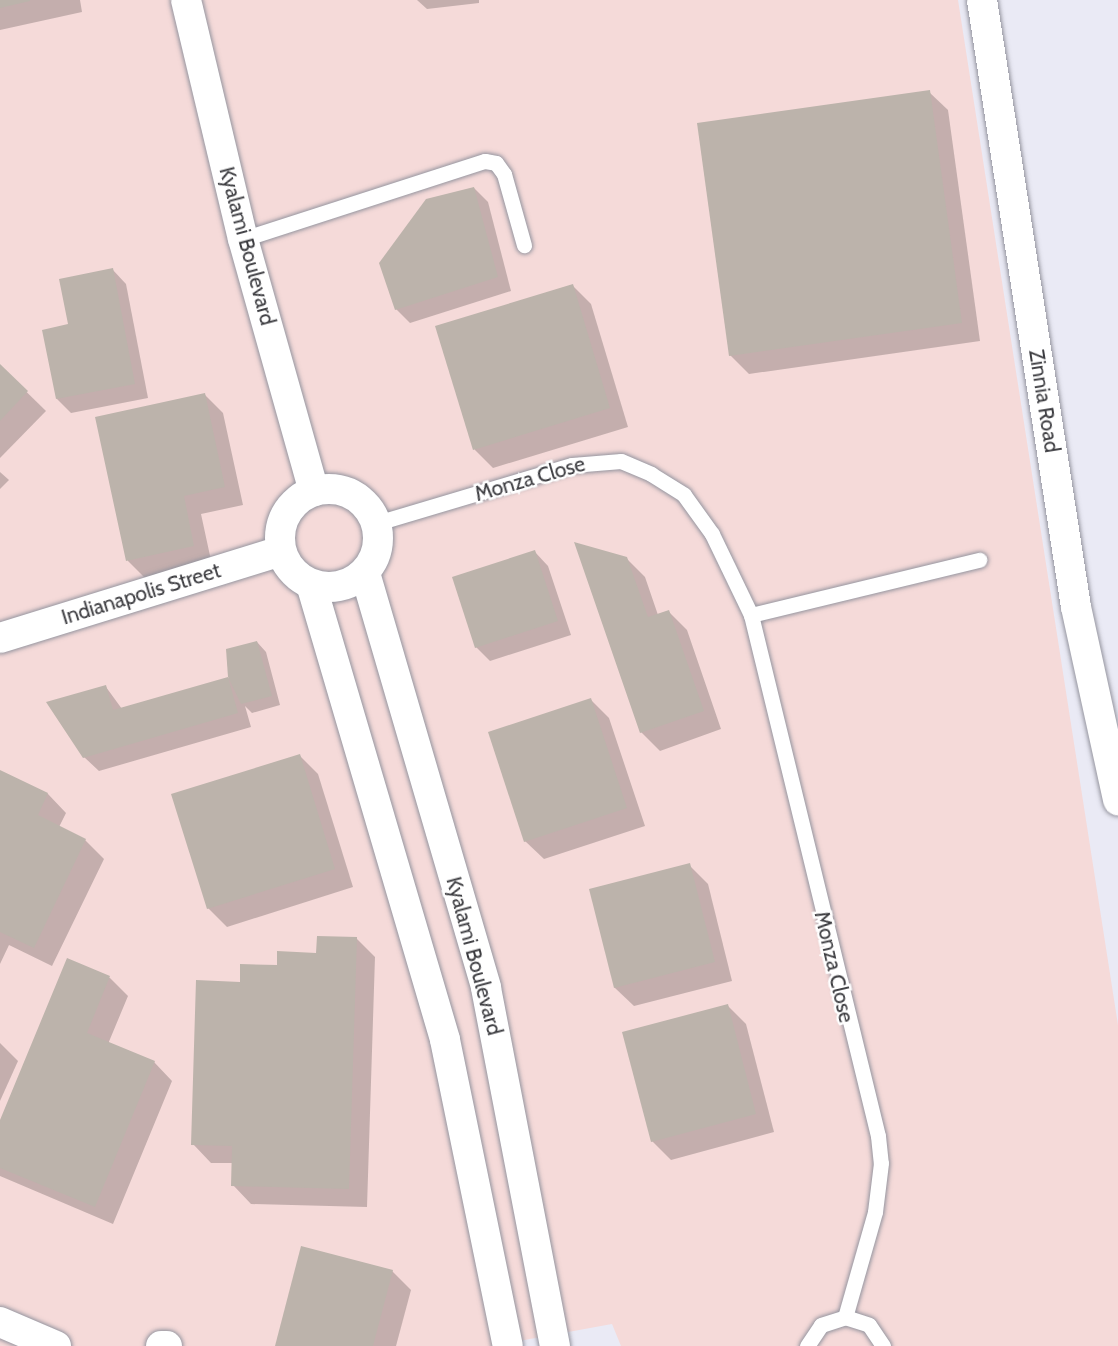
<!DOCTYPE html>
<style>
body{margin:0}
#map{position:relative;width:1118px;height:1346px;overflow:hidden;background:#eaeaf5;font-family:Cabin,sans-serif}
div>[style]{position:absolute}
.commercial>*{inset:0;background:#f5dad9}
.shadow>*{inset:0;background:#0003}
.building>*{inset:0;background:#bcb3ab}
.roads{filter:drop-shadow(0 0 2px #95959f) drop-shadow(0 0 2px #95959f)}
.service>*{height:15px;margin:-7.5px;padding:0 7.5px;transform-origin:7.5px;border-radius:7.5px;background:#fff}
.minor>*{height:30px;margin:-15px;padding:0 15px;transform-origin:15px;border-radius:15px;background:#fff}
.minor>.ring{margin:-15px;padding:0;box-sizing:content-box;background:none;border:30px solid #fff;border-radius:50%}
span{translate:-50% -50%;white-space:nowrap;text-align:center;line-height:1.15;-webkit-text-stroke:5px #fff;paint-order:stroke}
.street-label{font-size:21px;color:#3c3c40}
</style>
<div id="map">
<div class="commercial">
<div style="clip-path:polygon(0 0,958px 0,1118px 1025px,1118px 1346px,621px 1346px,612px 1324px,491px 1346px,0 1346px)"></div>
</div>
<div class="shadow">
<div style="clip-path:polygon(0 0,80px 0,82px 12px,0 30px)"></div>
<div style="clip-path:polygon(417px 0,479px 0,479px 3px,427px 9px)"></div>
<div style="clip-path:polygon(929px 92px,948px 110px,980px 341px,749px 374px,730px 355px)"></div>
<div style="clip-path:polygon(474px 188px,488px 202px,511px 291px,410px 323px,396px 309px)"></div>
<div style="clip-path:polygon(112px 269px,126px 284px,148px 398px,71px 413px,57px 399px,69px 326px)"></div>
<div style="clip-path:polygon(572px 285px,591px 304px,628px 427px,493px 468px,475px 450px,437px 327px)"></div>
<div style="clip-path:polygon(0 366px,46px 411px,0 458px)"></div>
<div style="clip-path:polygon(205px 395px,223px 413px,243px 505px,201px 514px,212px 565px,146px 579px,128px 561px,97px 418px)"></div>
<div style="clip-path:polygon(0 472px,9px 480px,0 489px)"></div>
<div style="clip-path:polygon(534px 551px,548px 566px,571px 635px,490px 661px,476px 647px)"></div>
<div style="clip-path:polygon(626px 558px,645px 577px,658px 615px,668px 611px,687px 630px,721px 729px,660px 751px,641px 732px)"></div>
<div style="clip-path:polygon(257px 642px,266px 652px,280px 705px,252px 713px,245px 706px,251px 727px,99px 771px,84px 757px,106px 687px,122px 709px,229px 678px)"></div>
<div style="clip-path:polygon(591px 700px,609px 718px,645px 826px,544px 859px,525px 841px)"></div>
<div style="clip-path:polygon(299px 755px,318px 774px,353px 887px,227px 927px,208px 908px)"></div>
<div style="clip-path:polygon(0 772px,48px 794px,66px 813px,59px 827px,85px 840px,104px 859px,52px 966px,9px 945px,0 964px)"></div>
<div style="clip-path:polygon(689px 865px,708px 884px,732px 981px,634px 1006px,615px 988px,591px 890px)"></div>
<div style="clip-path:polygon(356px 938px,375px 957px,367px 1207px,251px 1204px,233px 1185px,233px 1163px,211px 1163px,193px 1144px,241px 983px)"></div>
<div style="clip-path:polygon(68px 960px,110px 978px,128px 996px,108px 1044px,154px 1062px,172px 1081px,113px 1224px,0 1176px,0 1124px)"></div>
<div style="clip-path:polygon(727px 1005px,746px 1024px,774px 1132px,671px 1160px,652px 1141px)"></div>
<div style="clip-path:polygon(0 1043px,18px 1061px,0 1101px)"></div>
<div style="clip-path:polygon(392px 1271px,411px 1290px,396px 1346px,276px 1346px)"></div>
</div>
<div class="building">
<div style="clip-path:polygon(0 0,30px 0,30px 1px,0 8px)"></div>
<div style="clip-path:polygon(930px 90px,962px 323px,729px 356px,697px 123px)"></div>
<div style="clip-path:polygon(474px 187px,498px 277px,395px 310px,379px 263px,426px 199px)"></div>
<div style="clip-path:polygon(113px 268px,135px 384px,56px 399px,42px 330px,68px 324px,59px 279px)"></div>
<div style="clip-path:polygon(573px 284px,610px 408px,473px 450px,435px 326px)"></div>
<div style="clip-path:polygon(0 364px,28px 391px,0 421px)"></div>
<div style="clip-path:polygon(205px 393px,225px 487px,184px 496px,194px 546px,126px 561px,95px 417px)"></div>
<div style="clip-path:polygon(574px 542px,627px 557px,648px 617px,669px 610px,704px 711px,640px 733px)"></div>
<div style="clip-path:polygon(535px 550px,558px 621px,475px 648px,452px 577px)"></div>
<div style="clip-path:polygon(257px 641px,272px 696px,241px 704px,228px 677px,226px 649px)"></div>
<div style="clip-path:polygon(228px 677px,238px 713px,83px 758px,46px 702px,106px 685px,113px 710px)"></div>
<div style="clip-path:polygon(591px 698px,627px 808px,524px 842px,488px 732px)"></div>
<div style="clip-path:polygon(300px 754px,335px 869px,207px 909px,171px 794px)"></div>
<div style="clip-path:polygon(0 770px,48px 793px,38px 815px,86px 839px,34px 948px,0 932px)"></div>
<div style="clip-path:polygon(690px 863px,715px 962px,614px 988px,589px 889px)"></div>
<div style="clip-path:polygon(317px 936px,357px 937px,349px 1189px,231px 1186px,232px 1146px,191px 1145px,196px 980px,240px 982px,240px 964px,277px 965px,277px 951px,316px 953px)"></div>
<div style="clip-path:polygon(67px 958px,110px 976px,87px 1033px,155px 1061px,95px 1207px,0 1168px,0 1120px)"></div>
<div style="clip-path:polygon(728px 1004px,756px 1114px,651px 1142px,622px 1032px)"></div>
<div style="clip-path:polygon(301px 1246px,393px 1270px,373px 1346px,275px 1346px)"></div>
</div>
<div class="roads">
<div class="service">
<div style="left:243px;top:239px;width:254px;rotate:-17.9deg"></div>
<div style="left:485px;top:161px;width:11px;rotate:10deg"></div>
<div style="left:496px;top:163px;width:14px;rotate:54deg"></div>
<div style="left:504px;top:174px;width:74px;rotate:74.3deg"></div>
<div style="left:377px;top:523px;width:203px;rotate:-16.6deg"></div>
<div style="left:572px;top:465px;width:49px;rotate:-4.7deg"></div>
<div style="left:621px;top:461px;width:33px;rotate:23deg"></div>
<div style="left:651px;top:474px;width:39px;rotate:32deg"></div>
<div style="left:684px;top:495px;width:48px;rotate:54.3deg"></div>
<div style="left:712px;top:534px;width:90px;rotate:64.3deg"></div>
<div style="left:751px;top:615px;width:536px;rotate:76.3deg"></div>
<div style="left:878px;top:1136px;width:27px;rotate:84deg"></div>
<div style="left:881px;top:1163px;width:49px;rotate:97deg"></div>
<div style="left:875px;top:1212px;width:109px;rotate:105.9deg"></div>
<div style="left:751px;top:615px;width:235px;rotate:-13.6deg"></div>
<div style="left:807px;top:1346px;width:25px;rotate:-56deg"></div>
<div style="left:821px;top:1325px;width:25px;rotate:-18deg"></div>
<div style="left:845px;top:1317px;width:25px;rotate:18deg"></div>
<div style="left:869px;top:1325px;width:25px;rotate:56deg"></div>
</div>
<div class="minor">
<div style="left:186px;top:0;width:246px;rotate:76.6deg"></div>
<div style="left:243px;top:239px;width:262px;rotate:74.3deg"></div>
<div style="left:982px;top:0;width:614px;rotate:81.2deg"></div>
<div style="left:1076px;top:607px;width:198px;rotate:77.7deg"></div>
<div class="ring" style="left:280px;top:489px;width:68px;height:68px"></div>
<div style="left:365px;top:573px;width:432px;rotate:73.7deg"></div>
<div style="left:486px;top:988px;width:365px;rotate:79.1deg"></div>
<div style="left:311px;top:584px;width:475px;rotate:73.6deg"></div>
<div style="left:445px;top:1040px;width:312px;rotate:78.4deg"></div>
<div style="left:0;top:638px;width:294px;rotate:-17.2deg"></div>
<div style="left:0;top:1322px;width:61px;rotate:23.2deg"></div>
<div style="left:161px;top:1346px;width:6px"></div>
</div>
</div>
<div class="street-label">
<span style="left:247px;top:246px;rotate:75deg">Kyalami Boulevard</span>
<span style="left:1044px;top:401px;rotate:81deg">Zinnia Road</span>
<span style="left:530px;top:479px;rotate:-16deg">Monza Close</span>
<span style="left:141px;top:594px;rotate:-17deg">Indianapolis Street</span>
<span style="left:474px;top:956px;rotate:75deg">Kyalami Boulevard</span>
<span style="left:834px;top:967px;rotate:77deg">Monza Close</span>
</div>
</div>
